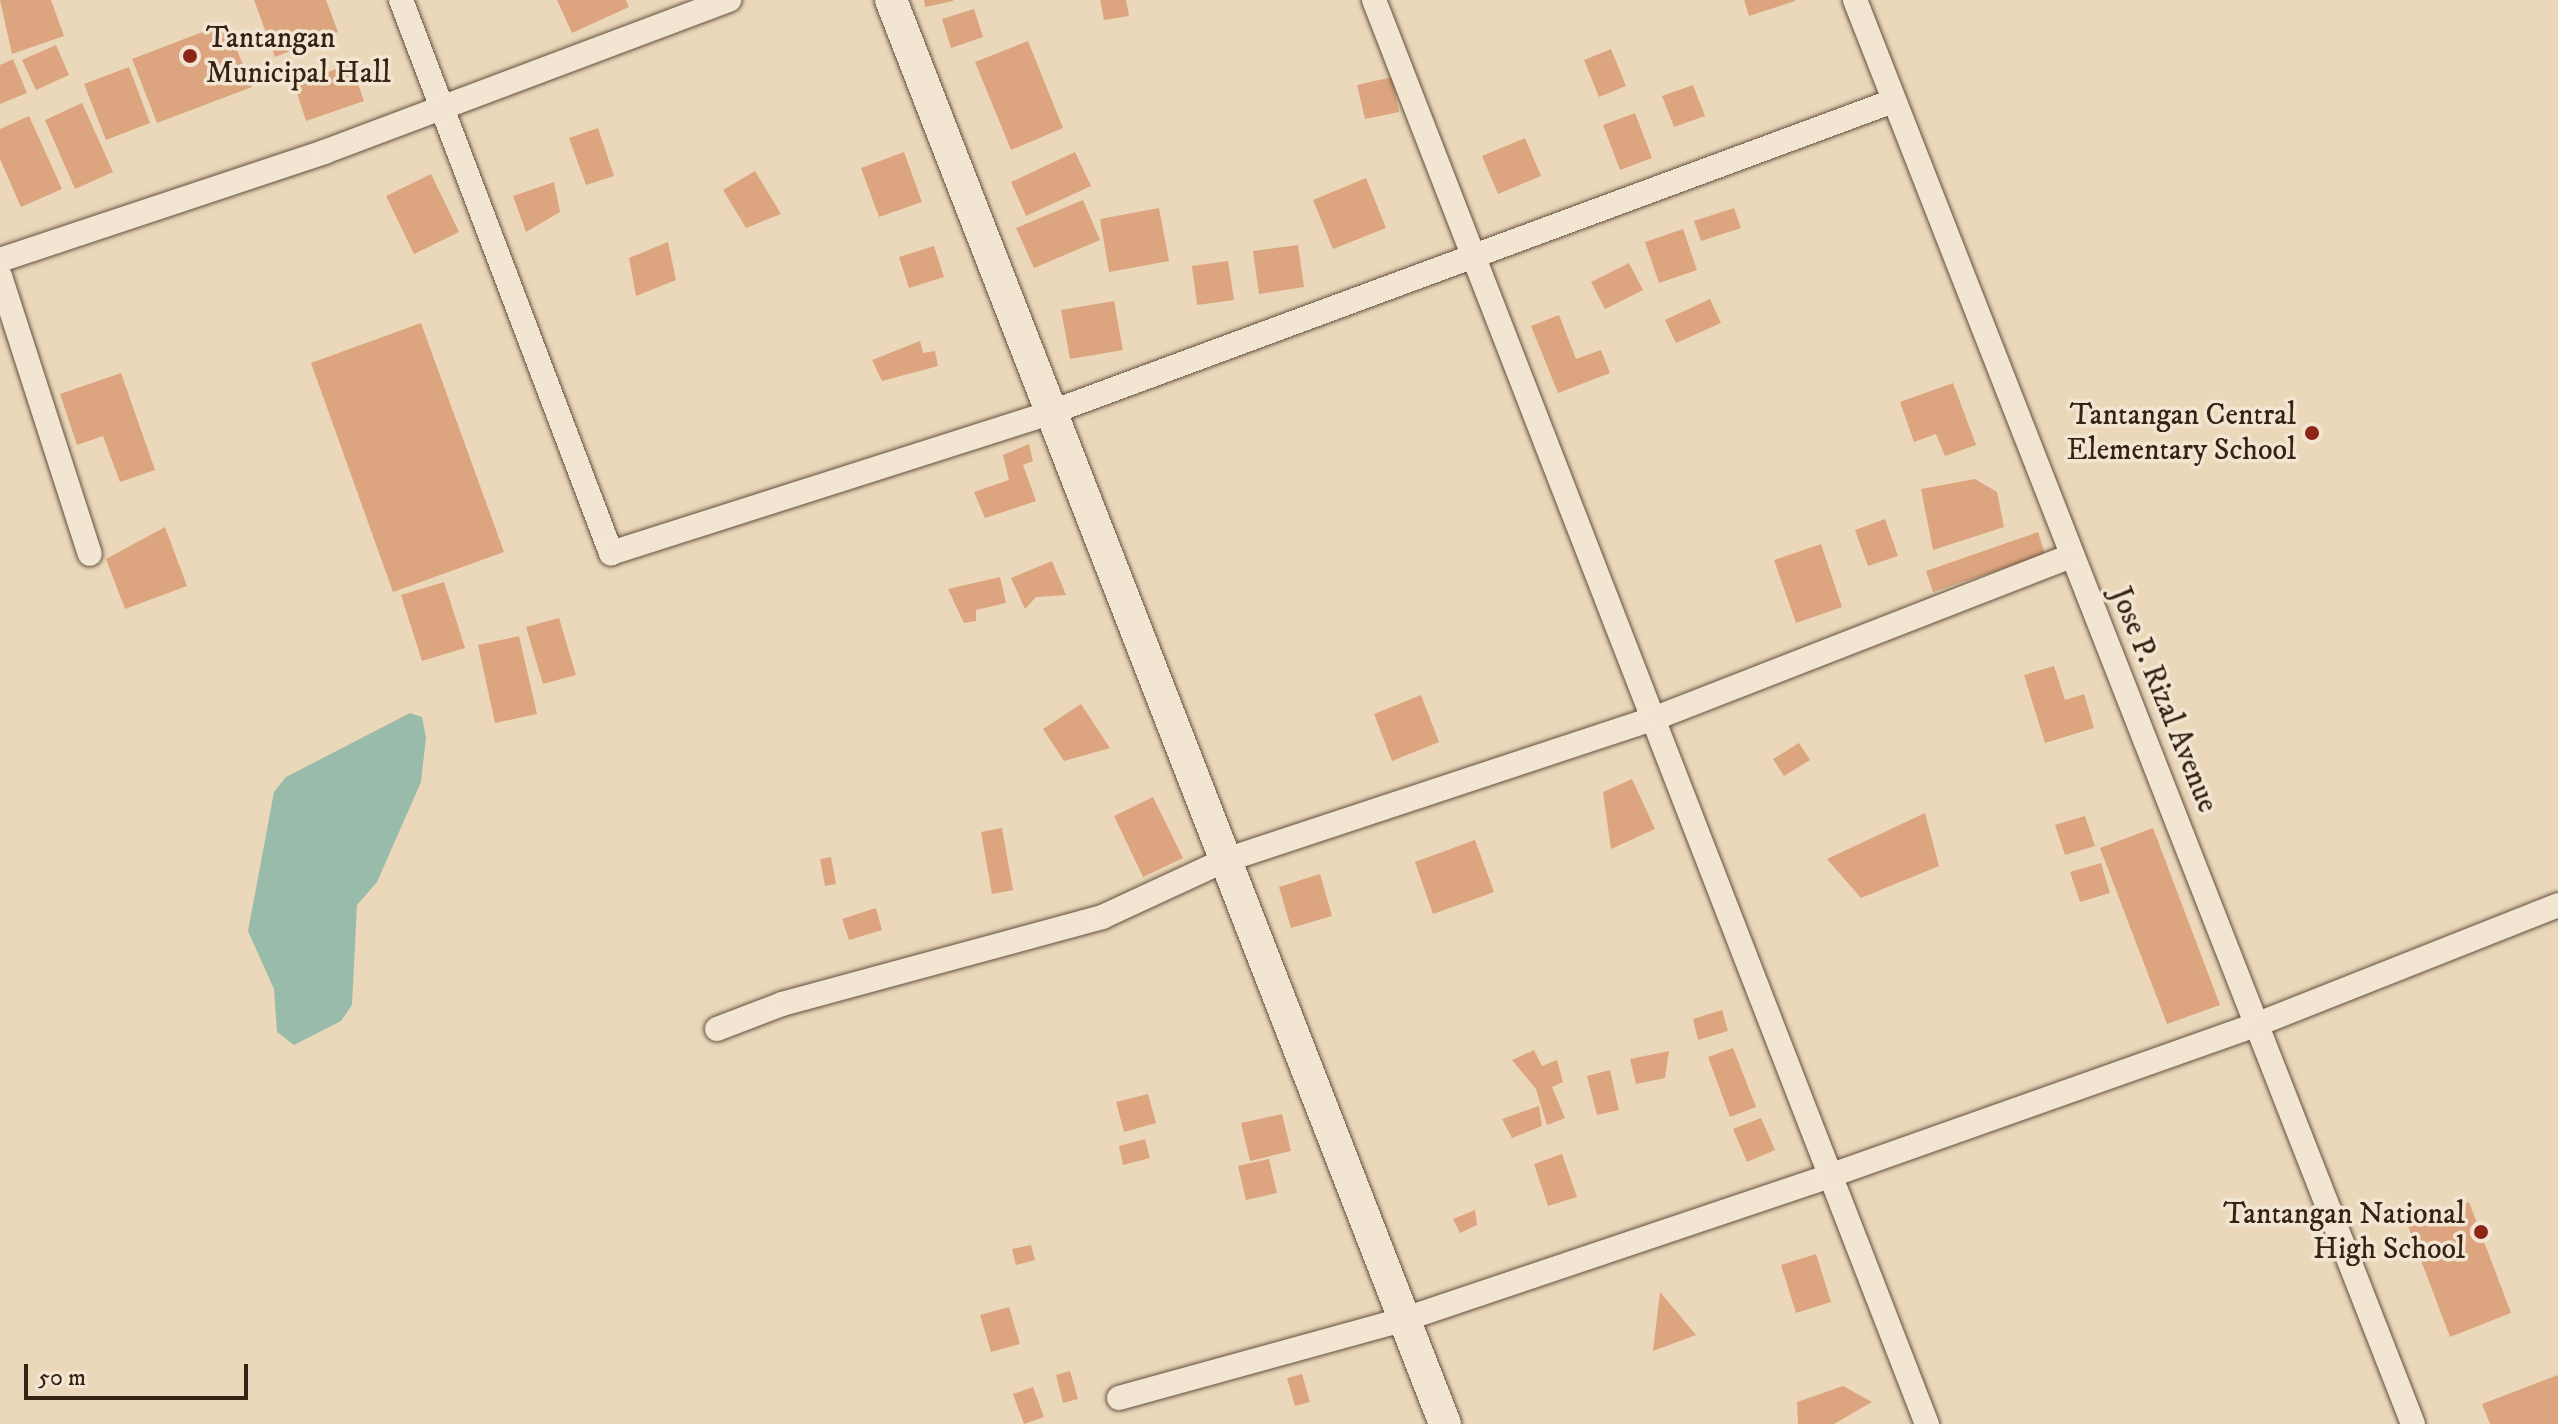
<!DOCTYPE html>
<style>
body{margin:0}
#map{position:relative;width:2558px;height:1424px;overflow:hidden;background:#ebd8bb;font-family:"IM FELL DW Pica",serif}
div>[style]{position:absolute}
.water>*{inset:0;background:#9ba}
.building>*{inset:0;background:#dca57f}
.roads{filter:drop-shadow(0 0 2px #634f3d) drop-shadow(0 0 2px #634f3d)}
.street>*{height:24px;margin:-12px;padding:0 12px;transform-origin:12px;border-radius:12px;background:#f2e6d3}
.secondary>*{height:32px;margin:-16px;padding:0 16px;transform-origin:16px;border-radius:16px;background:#f2e6d3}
.dots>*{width:22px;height:22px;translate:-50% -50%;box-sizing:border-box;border:4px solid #f2e6d3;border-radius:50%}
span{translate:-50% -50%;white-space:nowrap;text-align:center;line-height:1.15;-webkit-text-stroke:7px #f2e6d3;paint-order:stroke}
.poi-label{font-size:30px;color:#362113}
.left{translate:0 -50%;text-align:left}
.right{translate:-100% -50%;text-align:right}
.street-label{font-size:30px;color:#362113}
.scale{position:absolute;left:24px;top:1364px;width:224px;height:36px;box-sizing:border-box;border:4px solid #362113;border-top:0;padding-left:10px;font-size:24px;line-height:28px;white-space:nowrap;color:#362113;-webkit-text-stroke:6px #f2e6d3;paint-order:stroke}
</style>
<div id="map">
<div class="water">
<div style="clip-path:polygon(410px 713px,422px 717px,426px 738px,421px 782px,377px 882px,357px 905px,352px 1005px,341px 1021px,294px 1045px,277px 1032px,274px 989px,248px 931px,274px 792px,286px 777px)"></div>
</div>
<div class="building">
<div style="clip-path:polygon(0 0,51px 0,64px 36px,12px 54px)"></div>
<div style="clip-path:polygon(254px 0,326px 0,338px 32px,275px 57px)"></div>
<div style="clip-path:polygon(557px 0,626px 0,629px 7px,572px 33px)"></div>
<div style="clip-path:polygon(924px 0,953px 0,953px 1px,925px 7px)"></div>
<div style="clip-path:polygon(1100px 0,1126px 0,1129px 16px,1104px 20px)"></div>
<div style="clip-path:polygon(1744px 0,1795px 0,1795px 1px,1749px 16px)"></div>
<div style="clip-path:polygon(974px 9px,983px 37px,951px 48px,942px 19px)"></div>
<div style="clip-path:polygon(226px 23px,252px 87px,157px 123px,132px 59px)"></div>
<div style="clip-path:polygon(1028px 41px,1063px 128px,1011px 150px,975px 62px)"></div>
<div style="clip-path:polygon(56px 45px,69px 75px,36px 90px,22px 60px)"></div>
<div style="clip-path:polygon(1611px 49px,1626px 86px,1599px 97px,1584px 60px)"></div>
<div style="clip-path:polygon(13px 59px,27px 93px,0 104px,0 65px)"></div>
<div style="clip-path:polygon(351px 64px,364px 101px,306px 121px,294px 84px)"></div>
<div style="clip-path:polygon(129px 67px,150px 123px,106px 140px,84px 84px)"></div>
<div style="clip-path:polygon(1392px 77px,1399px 112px,1365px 119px,1357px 85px)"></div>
<div style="clip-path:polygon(1693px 85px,1705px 116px,1674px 127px,1662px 96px)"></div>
<div style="clip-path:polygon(82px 103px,113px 172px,75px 189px,45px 120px)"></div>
<div style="clip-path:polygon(1635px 113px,1652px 158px,1620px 170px,1603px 125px)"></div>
<div style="clip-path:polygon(29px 116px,62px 189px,21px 207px,0 159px,0 129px)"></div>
<div style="clip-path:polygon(598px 128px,614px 176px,586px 185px,569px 138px)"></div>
<div style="clip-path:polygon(1525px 138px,1541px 176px,1498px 194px,1482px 156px)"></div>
<div style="clip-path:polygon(904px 152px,922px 202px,879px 217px,861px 168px)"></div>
<div style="clip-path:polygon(1075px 152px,1091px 186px,1026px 216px,1011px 182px)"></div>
<div style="clip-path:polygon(755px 171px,781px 214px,746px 228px,723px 190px)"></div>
<div style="clip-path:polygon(431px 174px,459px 232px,414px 254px,386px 196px)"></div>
<div style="clip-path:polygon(1366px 178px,1386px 228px,1333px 249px,1313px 200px)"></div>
<div style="clip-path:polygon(554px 182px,560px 212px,526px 232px,513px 196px)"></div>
<div style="clip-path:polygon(1083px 200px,1100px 240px,1034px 268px,1016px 228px)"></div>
<div style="clip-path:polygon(1159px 208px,1169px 261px,1109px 272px,1100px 219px)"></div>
<div style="clip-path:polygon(1734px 208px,1741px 228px,1701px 241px,1694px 221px)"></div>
<div style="clip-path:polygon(1683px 229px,1697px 270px,1659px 283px,1645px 242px)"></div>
<div style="clip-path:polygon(668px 242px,676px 280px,636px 296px,629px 258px)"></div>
<div style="clip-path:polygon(1298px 245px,1304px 287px,1259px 294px,1253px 251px)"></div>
<div style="clip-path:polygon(934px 246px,944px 277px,909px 288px,899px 257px)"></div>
<div style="clip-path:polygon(1228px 261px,1234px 300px,1197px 305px,1192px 266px)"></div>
<div style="clip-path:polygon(1629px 263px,1643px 290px,1605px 309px,1591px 282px)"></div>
<div style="clip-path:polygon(1710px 299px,1721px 323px,1676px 343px,1665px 320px)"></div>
<div style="clip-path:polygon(1114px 301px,1123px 350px,1070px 359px,1061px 310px)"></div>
<div style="clip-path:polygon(1559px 315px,1576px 359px,1601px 350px,1610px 373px,1558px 393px,1531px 326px)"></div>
<div style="clip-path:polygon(421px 323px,504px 552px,393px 592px,311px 363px)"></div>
<div style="clip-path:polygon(920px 341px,923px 353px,935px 351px,938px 366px,882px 381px,872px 360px)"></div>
<div style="clip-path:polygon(121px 373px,155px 470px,120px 482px,103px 436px,77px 445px,60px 394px)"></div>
<div style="clip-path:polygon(1953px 383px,1976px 445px,1945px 456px,1936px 434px,1914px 442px,1900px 402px)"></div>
<div style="clip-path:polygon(1029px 444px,1033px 461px,1023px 465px,1036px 501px,985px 518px,974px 492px,1009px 480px,1003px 455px)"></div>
<div style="clip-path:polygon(1975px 479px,1997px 492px,2004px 527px,1933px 550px,1921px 489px)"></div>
<div style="clip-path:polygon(1885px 519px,1898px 556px,1868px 566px,1855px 530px)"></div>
<div style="clip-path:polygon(165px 527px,187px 586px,125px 609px,106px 559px)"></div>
<div style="clip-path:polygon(2038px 532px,2045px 554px,1933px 592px,1926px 571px)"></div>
<div style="clip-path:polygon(1821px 544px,1842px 607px,1796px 623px,1774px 560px)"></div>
<div style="clip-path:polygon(1052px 561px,1066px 595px,1036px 597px,1025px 609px,1011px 578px)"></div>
<div style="clip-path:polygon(1000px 577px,1006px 603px,976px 610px,976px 621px,964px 623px,948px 589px)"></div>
<div style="clip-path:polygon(444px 582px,465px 648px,422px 661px,401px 595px)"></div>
<div style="clip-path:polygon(559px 618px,576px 675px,543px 684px,526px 627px)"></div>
<div style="clip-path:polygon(519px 636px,537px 714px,495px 723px,478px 645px)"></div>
<div style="clip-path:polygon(2054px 666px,2065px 700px,2084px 694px,2094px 728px,2045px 743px,2024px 675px)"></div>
<div style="clip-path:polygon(1421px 695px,1439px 742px,1392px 761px,1374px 714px)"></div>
<div style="clip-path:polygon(1081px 704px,1110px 748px,1064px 761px,1043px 729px)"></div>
<div style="clip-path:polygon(1799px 743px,1810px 760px,1784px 776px,1773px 759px)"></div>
<div style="clip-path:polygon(1632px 779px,1655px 829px,1611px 849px,1603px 792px)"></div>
<div style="clip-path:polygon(1153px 797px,1183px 858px,1143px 877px,1114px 816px)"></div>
<div style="clip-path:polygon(1925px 813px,1939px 866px,1861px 898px,1827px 859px)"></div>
<div style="clip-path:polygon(2085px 816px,2095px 846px,2065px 855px,2055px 825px)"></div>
<div style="clip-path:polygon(1002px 828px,1013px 890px,992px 894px,981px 832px)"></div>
<div style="clip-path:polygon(2153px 828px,2220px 1005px,2167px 1024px,2100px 848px)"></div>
<div style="clip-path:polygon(1475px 840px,1494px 892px,1433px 914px,1415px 862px)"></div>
<div style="clip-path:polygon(831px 857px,836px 884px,825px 886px,820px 859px)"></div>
<div style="clip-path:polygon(2101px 863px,2110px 893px,2080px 902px,2070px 872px)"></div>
<div style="clip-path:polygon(1320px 874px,1332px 916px,1291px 928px,1279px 887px)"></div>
<div style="clip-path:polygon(876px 908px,882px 930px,849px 940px,842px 919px)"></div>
<div style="clip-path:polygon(1722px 1010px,1728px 1031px,1698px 1040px,1693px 1019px)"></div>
<div style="clip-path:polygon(1733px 1048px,1756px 1107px,1730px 1117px,1708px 1057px)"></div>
<div style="clip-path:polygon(1534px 1050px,1542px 1066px,1557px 1060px,1563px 1082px,1552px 1087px,1565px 1118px,1547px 1125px,1536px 1089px,1512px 1060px)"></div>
<div style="clip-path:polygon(1669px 1051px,1665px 1078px,1636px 1084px,1630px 1059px)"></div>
<div style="clip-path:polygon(1610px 1070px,1619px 1110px,1597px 1115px,1587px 1076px)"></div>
<div style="clip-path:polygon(1148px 1094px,1156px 1123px,1124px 1132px,1116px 1102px)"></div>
<div style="clip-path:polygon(1539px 1106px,1542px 1126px,1512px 1138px,1502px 1119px)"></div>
<div style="clip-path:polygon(1282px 1114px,1291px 1151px,1250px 1161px,1241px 1123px)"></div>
<div style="clip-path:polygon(1761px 1118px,1775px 1150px,1747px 1162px,1733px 1129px)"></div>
<div style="clip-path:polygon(1145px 1139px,1150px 1158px,1123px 1165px,1119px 1146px)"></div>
<div style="clip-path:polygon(1562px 1154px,1577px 1197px,1548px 1206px,1534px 1164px)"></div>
<div style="clip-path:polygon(1269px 1159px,1277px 1193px,1246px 1200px,1238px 1166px)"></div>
<div style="clip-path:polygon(2469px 1202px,2511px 1313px,2450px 1337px,2408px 1226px)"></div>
<div style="clip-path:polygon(1475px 1210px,1477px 1225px,1460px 1233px,1453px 1219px)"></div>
<div style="clip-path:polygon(1031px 1245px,1035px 1260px,1016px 1265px,1012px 1249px)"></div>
<div style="clip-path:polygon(1816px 1254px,1831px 1302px,1796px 1313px,1781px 1265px)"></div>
<div style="clip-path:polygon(1660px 1292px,1696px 1335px,1653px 1351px)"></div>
<div style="clip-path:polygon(1009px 1307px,1020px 1344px,991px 1352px,980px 1315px)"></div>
<div style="clip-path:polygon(1070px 1371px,1078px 1399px,1063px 1403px,1056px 1375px)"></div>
<div style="clip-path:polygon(1302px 1374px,1310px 1402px,1295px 1406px,1287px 1378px)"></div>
<div style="clip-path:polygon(2558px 1375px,2558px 1424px,2490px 1424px,2482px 1404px)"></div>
<div style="clip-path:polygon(1843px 1386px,1872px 1402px,1834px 1424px,1798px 1424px,1797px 1402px)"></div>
<div style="clip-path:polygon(1033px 1387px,1044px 1417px,1024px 1424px,1013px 1394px)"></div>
</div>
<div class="roads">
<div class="street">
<div style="left:401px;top:0;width:592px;rotate:69.21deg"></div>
<div style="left:611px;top:553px;width:463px;rotate:-17.7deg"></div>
<div style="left:1052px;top:412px;width:897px;rotate:-20.29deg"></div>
<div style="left:1374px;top:0;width:1528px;rotate:68.78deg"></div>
<div style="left:1855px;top:0;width:1529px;rotate:68.6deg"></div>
<div style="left:0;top:260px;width:342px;rotate:-18.4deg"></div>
<div style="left:324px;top:152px;width:433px;rotate:-20.6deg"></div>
<div style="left:0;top:276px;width:292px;rotate:72.1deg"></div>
<div style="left:717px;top:1029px;width:70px;rotate:-21deg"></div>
<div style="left:782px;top:1004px;width:332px;rotate:-15.2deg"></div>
<div style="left:1102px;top:917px;width:133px;rotate:-24.8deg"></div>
<div style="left:1223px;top:861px;width:458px;rotate:-18.3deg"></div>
<div style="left:1658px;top:717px;width:443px;rotate:-21.3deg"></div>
<div style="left:1119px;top:1398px;width:297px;rotate:-15.4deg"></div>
<div style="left:1405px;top:1319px;width:447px;rotate:-18.6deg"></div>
<div style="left:1829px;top:1176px;width:455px;rotate:-19.5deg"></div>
<div style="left:2258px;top:1024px;width:323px;rotate:-21.6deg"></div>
</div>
<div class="secondary">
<div style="left:891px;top:0;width:1528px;rotate:68.74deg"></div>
</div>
</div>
<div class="dots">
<div style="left:190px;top:56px;background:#8f2418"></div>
<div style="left:2312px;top:433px;background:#8f2418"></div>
<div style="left:2481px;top:1232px;background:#8f2418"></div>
</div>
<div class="poi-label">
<span class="left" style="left:206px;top:56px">Tantangan<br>Municipal Hall</span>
<span class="right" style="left:2296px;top:433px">Tantangan Central<br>Elementary School</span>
<span class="right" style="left:2465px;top:1232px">Tantangan National<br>High School</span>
</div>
<div class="street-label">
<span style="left:2163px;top:700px;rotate:68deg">Jose P. Rizal Avenue</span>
</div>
<div class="scale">50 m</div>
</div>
